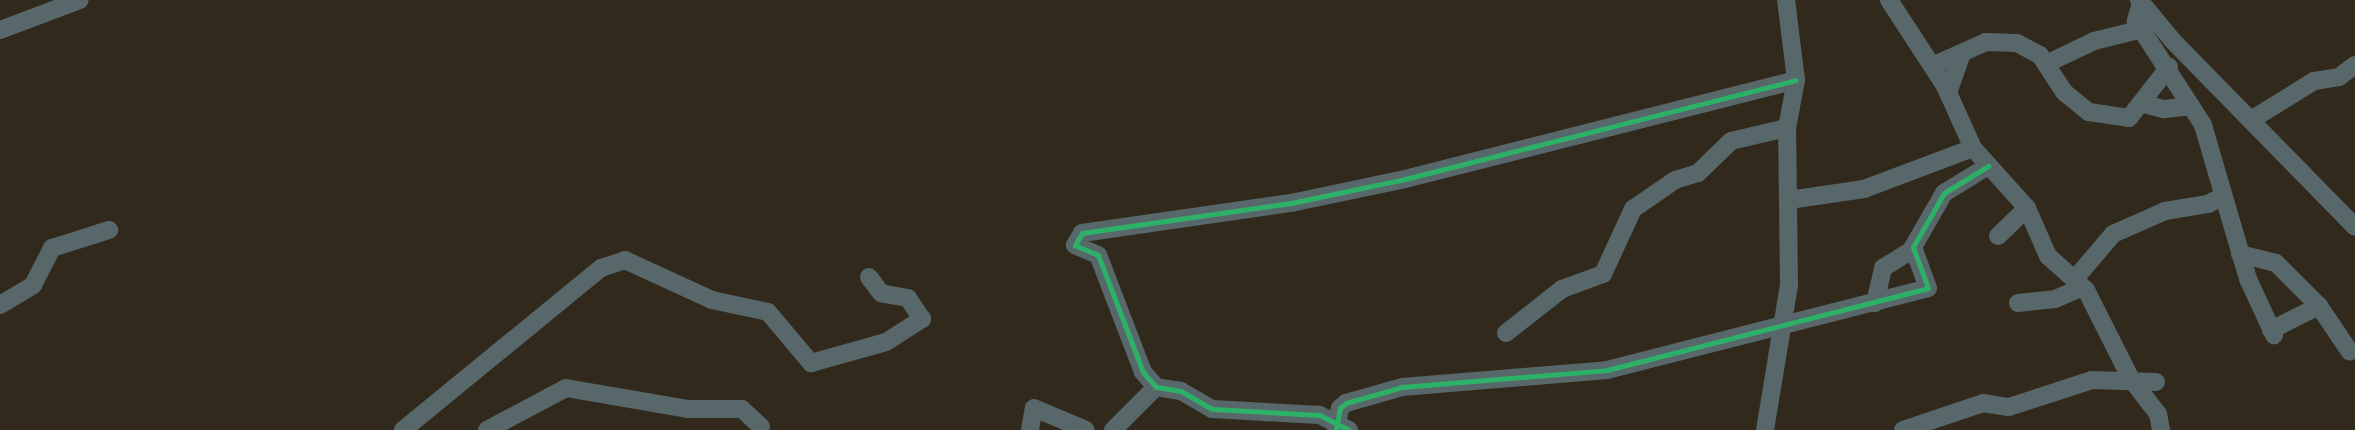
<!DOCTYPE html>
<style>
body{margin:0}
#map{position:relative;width:2355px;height:430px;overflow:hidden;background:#32291d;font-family:Quicksand,sans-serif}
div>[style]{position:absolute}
.minor>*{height:18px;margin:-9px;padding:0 9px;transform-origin:9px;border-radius:9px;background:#57676a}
.cycleway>*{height:5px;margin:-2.5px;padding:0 2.5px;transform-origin:2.5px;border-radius:2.5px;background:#2db169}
span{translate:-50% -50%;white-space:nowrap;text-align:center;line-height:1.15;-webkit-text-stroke:5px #3a2a15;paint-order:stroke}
</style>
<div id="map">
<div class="minor">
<div style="left:1889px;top:0;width:103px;rotate:56.9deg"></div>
<div style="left:1945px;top:86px;width:68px;rotate:65.7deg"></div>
<div style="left:1973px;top:148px;width:81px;rotate:48deg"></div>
<div style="left:2027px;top:208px;width:52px;rotate:66.4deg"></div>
<div style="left:2048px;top:256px;width:51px;rotate:41.8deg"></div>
<div style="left:2086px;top:290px;width:100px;rotate:63.2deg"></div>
<div style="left:2131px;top:379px;width:44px;rotate:52.4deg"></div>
<div style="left:2158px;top:414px;width:16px;rotate:79deg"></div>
<div style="left:2139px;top:0;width:53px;rotate:50.3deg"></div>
<div style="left:2173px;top:41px;width:260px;rotate:45.6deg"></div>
<div style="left:2141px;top:3px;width:19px;rotate:106deg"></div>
<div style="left:2136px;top:21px;width:124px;rotate:57.2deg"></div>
<div style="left:2203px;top:125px;width:160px;rotate:73.7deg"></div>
<div style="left:2248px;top:279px;width:62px;rotate:65.1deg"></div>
<div style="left:0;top:30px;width:85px;rotate:-20.6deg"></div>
<div style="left:2046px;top:64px;width:53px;rotate:-25.6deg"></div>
<div style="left:2094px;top:41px;width:49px;rotate:-14deg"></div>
<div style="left:1932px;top:66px;width:59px;rotate:-24deg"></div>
<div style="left:1986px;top:42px;width:31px;rotate:2deg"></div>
<div style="left:2017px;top:43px;width:26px;rotate:28deg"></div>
<div style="left:2040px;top:55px;width:44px;rotate:57deg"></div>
<div style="left:2064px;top:92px;width:32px;rotate:39deg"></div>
<div style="left:2089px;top:112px;width:40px;rotate:8.5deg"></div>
<div style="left:2129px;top:118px;width:65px;rotate:-51.9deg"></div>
<div style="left:1948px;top:93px;width:42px;rotate:-70.7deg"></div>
<div style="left:2141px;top:103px;width:24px;rotate:15deg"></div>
<div style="left:2164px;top:109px;width:27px;rotate:-6deg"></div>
<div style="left:2251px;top:120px;width:74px;rotate:-31.8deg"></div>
<div style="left:2314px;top:81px;width:25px;rotate:-9deg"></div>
<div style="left:2339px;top:77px;width:20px;rotate:-37deg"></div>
<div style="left:1789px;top:200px;width:76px;rotate:-8.3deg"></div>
<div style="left:1864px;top:189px;width:116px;rotate:-20.6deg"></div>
<div style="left:1998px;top:236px;width:40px;rotate:-44deg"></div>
<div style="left:2240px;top:254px;width:37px;rotate:14deg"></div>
<div style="left:2276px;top:263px;width:61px;rotate:45deg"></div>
<div style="left:2319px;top:306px;width:55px;rotate:56deg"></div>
<div style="left:2074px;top:280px;width:60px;rotate:-49.7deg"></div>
<div style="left:2113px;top:234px;width:57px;rotate:-23.9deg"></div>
<div style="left:2165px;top:211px;width:44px;rotate:-9.2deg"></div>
<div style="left:2208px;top:204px;width:15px;rotate:-28deg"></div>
<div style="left:1875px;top:303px;width:36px;rotate:-77deg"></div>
<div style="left:1883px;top:268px;width:36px;rotate:-32deg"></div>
<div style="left:2018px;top:303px;width:37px;rotate:-6deg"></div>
<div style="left:2055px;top:299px;width:30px;rotate:-23deg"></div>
<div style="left:0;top:305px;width:39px;rotate:-31deg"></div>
<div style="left:33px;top:285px;width:42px;rotate:-62.8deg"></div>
<div style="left:52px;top:248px;width:60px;rotate:-17.5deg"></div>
<div style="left:2271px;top:330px;width:54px;rotate:-26.6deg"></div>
<div style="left:1506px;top:333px;width:71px;rotate:-38.2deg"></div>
<div style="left:1562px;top:289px;width:44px;rotate:-20.1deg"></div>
<div style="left:1603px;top:274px;width:72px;rotate:-65.2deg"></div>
<div style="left:1633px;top:209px;width:51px;rotate:-34.6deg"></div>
<div style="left:1675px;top:180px;width:24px;rotate:-17deg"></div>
<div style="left:1698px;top:173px;width:46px;rotate:-44.1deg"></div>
<div style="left:1731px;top:141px;width:57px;rotate:-13.1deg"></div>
<div style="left:403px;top:430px;width:256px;rotate:-39.3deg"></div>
<div style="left:601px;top:268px;width:25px;rotate:-18deg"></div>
<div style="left:625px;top:260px;width:96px;rotate:24.7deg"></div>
<div style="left:712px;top:300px;width:57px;rotate:12.1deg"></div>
<div style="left:768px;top:312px;width:67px;rotate:49.9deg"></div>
<div style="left:811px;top:363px;width:78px;rotate:-15.6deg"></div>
<div style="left:886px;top:342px;width:43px;rotate:-32.6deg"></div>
<div style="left:922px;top:319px;width:25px;rotate:-124deg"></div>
<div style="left:908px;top:298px;width:27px;rotate:-170deg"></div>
<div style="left:881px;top:293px;width:20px;rotate:-127deg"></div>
<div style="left:487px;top:430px;width:89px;rotate:-28deg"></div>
<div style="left:566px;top:388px;width:123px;rotate:9.8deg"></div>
<div style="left:687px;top:409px;width:55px"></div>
<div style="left:742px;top:409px;width:26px;rotate:43deg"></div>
<div style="left:1030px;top:430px;width:22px;rotate:-80deg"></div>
<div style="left:1034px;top:408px;width:56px;rotate:22.9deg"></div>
<div style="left:1113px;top:430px;width:61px;rotate:-45deg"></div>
<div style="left:1336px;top:430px;width:22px;rotate:-80deg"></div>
<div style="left:1340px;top:408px;width:8px;rotate:-40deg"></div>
<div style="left:1346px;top:403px;width:58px;rotate:-15.9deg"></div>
<div style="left:1402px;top:387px;width:206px;rotate:-4.7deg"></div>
<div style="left:1607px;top:370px;width:331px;rotate:-14.3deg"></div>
<div style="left:1928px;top:288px;width:44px;rotate:-110.1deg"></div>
<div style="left:1913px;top:247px;width:62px;rotate:-60.1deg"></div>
<div style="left:1944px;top:193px;width:52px;rotate:-31.5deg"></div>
<div style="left:1349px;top:430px;width:34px;rotate:-153deg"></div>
<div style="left:1319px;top:415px;width:107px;rotate:-176.8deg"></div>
<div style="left:1212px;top:409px;width:36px;rotate:-150deg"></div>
<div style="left:1181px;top:391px;width:25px;rotate:-171deg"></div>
<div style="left:1156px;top:387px;width:20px;rotate:-131deg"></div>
<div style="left:1143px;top:372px;width:125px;rotate:-111deg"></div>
<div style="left:1098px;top:255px;width:25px;rotate:-157deg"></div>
<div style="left:1075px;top:245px;width:14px;rotate:-60deg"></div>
<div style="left:1082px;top:233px;width:211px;rotate:-8.2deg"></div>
<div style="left:1291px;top:203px;width:116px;rotate:-11.9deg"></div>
<div style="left:1405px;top:179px;width:403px;rotate:-14.2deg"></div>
<div style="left:1765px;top:430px;width:147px;rotate:-80.6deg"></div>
<div style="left:1789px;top:285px;width:157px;rotate:-90.7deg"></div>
<div style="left:1787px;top:128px;width:49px;rotate:-79.4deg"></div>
<div style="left:1796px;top:80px;width:81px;rotate:-97.1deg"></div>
<div style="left:1903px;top:430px;width:84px;rotate:-18.6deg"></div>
<div style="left:1983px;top:403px;width:26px;rotate:9deg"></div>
<div style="left:2009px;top:407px;width:87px;rotate:-18deg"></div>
<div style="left:2092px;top:380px;width:64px;rotate:1.8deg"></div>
</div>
<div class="cycleway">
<div style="left:1336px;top:430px;width:22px;rotate:-80deg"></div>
<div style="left:1340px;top:408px;width:8px;rotate:-40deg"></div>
<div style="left:1346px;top:403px;width:58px;rotate:-15.9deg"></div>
<div style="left:1402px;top:387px;width:206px;rotate:-4.7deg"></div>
<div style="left:1607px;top:370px;width:331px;rotate:-14.3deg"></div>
<div style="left:1928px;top:288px;width:44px;rotate:-110.1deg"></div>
<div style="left:1913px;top:247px;width:62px;rotate:-60.1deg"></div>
<div style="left:1944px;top:193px;width:52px;rotate:-31.5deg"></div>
<div style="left:1349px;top:430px;width:34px;rotate:-153deg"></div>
<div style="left:1319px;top:415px;width:107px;rotate:-176.8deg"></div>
<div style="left:1212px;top:409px;width:36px;rotate:-150deg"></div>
<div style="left:1181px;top:391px;width:25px;rotate:-171deg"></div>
<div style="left:1156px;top:387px;width:20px;rotate:-131deg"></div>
<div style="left:1143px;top:372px;width:125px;rotate:-111deg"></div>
<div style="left:1098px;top:255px;width:25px;rotate:-157deg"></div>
<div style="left:1075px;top:245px;width:14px;rotate:-60deg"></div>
<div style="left:1082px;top:233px;width:211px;rotate:-8.2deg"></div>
<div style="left:1291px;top:203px;width:116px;rotate:-11.9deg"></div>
<div style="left:1405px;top:179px;width:403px;rotate:-14.2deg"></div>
</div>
</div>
